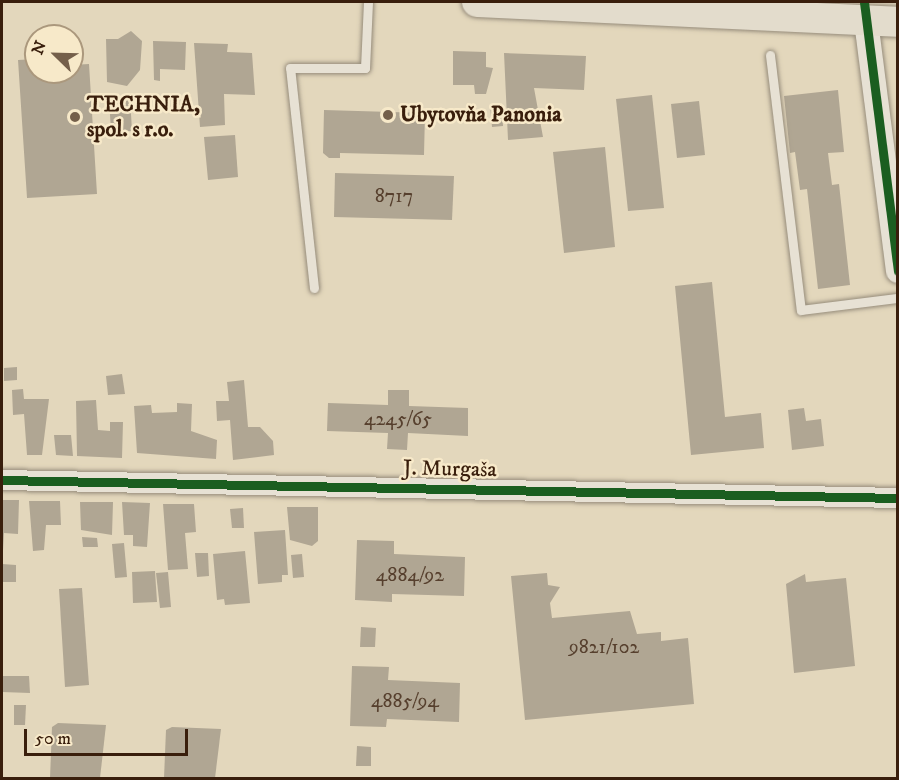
<!DOCTYPE html>
<meta charset="utf-8">
<style>
body{margin:0}
#map{position:relative;width:899px;height:780px;overflow:hidden;background:#e3d7bc;font-family:"IM FELL DW Pica",serif}
div>[style]{position:absolute}
.building>*{inset:0;background:#b0a693}
.roads{filter:drop-shadow(0 0 2px #968c7b) drop-shadow(0 0 2px #968c7b)}
.service>*{height:9px;margin:-4.5px;padding:0 4.5px;transform-origin:4.5px;border-radius:4.5px;background:#e7e1d4}
.minor>*{height:20px;margin:-10px;padding:0 10px;transform-origin:10px;border-radius:10px;background:#e7e1d4}
.tertiary>*{height:24px;margin:-12px;padding:0 12px;transform-origin:12px;border-radius:12px;background:#e7e1d4}
.primary>*{height:30px;margin:-15px;padding:0 15px;transform-origin:15px;border-radius:15px;background:#e3dccc}
.cycleway>*{height:9px;margin:-4.5px;padding:0 4.5px;transform-origin:4.5px;border-radius:4.5px;background:#1b5e20}
.dots>*{width:16px;height:16px;translate:-50% -50%;box-sizing:border-box;border:3px solid #f7e9c9;border-radius:50%}
span{translate:-50% -50%;white-space:nowrap;text-align:center;line-height:1.15;-webkit-text-stroke:5px #f7e9c9;paint-order:stroke}
.number-label{font-size:20px;color:#57402e}
.number-label span{-webkit-text-stroke-width:0}
.poi-label{font-size:22px;color:#391e0c;font-weight:700}
.left{translate:0 -50%;text-align:left}
.street-label{font-size:22px;color:#391e0c}
.frame{position:absolute;inset:0;border:3px solid #391e0c;pointer-events:none}
.north{position:absolute;left:24px;top:24px;width:60px;height:60px;box-sizing:border-box;background:#f7e9c9;border:2px solid #ab987d;border-radius:50%;rotate:293deg;font-size:16px;font-weight:700;line-height:24px;text-align:center;color:#391e0c}
.north::after{content:'';display:block;margin:auto;width:21px;height:27px;background:#745f4a;clip-path:polygon(50% 0,100% 100%,50% 72%,0 100%)}
.scale{position:absolute;left:24px;top:729px;width:164px;height:27px;box-sizing:border-box;border:3px solid #391e0c;border-top:0;padding-left:8px;font-size:18px;line-height:21px;white-space:nowrap;color:#391e0c;-webkit-text-stroke:4px #f7e9c9;paint-order:stroke}
</style>
<div id="map">
<div class="building">
<div style="clip-path:polygon(131px 31px,142px 41px,140px 70px,127px 86px,107px 82px,106px 39px,118px 39px)"></div>
<div style="clip-path:polygon(153px 41px,186px 42px,185px 70px,160px 69px,160px 81px,154px 80px)"></div>
<div style="clip-path:polygon(194px 43px,228px 44px,227px 52px,252px 53px,255px 95px,224px 94px,225px 125px,200px 127px)"></div>
<div style="clip-path:polygon(453px 51px,486px 52px,486px 67px,493px 68px,486px 94px,475px 94px,474px 85px,453px 85px)"></div>
<div style="clip-path:polygon(504px 53px,586px 56px,584px 90px,534px 88px,543px 137px,508px 140px)"></div>
<div style="clip-path:polygon(36px 59px,36px 72px,72px 72px,72px 65px,89px 64px,97px 194px,27px 198px,18px 60px)"></div>
<div style="clip-path:polygon(838px 90px,844px 152px,828px 153px,832px 185px,839px 184px,850px 285px,818px 289px,807px 189px,800px 190px,795px 152px,790px 153px,784px 96px)"></div>
<div style="clip-path:polygon(652px 95px,664px 208px,628px 211px,616px 99px)"></div>
<div style="clip-path:polygon(130px 97px,132px 131px,111px 132px,109px 98px)"></div>
<div style="clip-path:polygon(699px 101px,705px 155px,677px 158px,671px 104px)"></div>
<div style="clip-path:polygon(501px 104px,503px 126px,492px 127px,490px 105px)"></div>
<div style="clip-path:polygon(324px 110px,425px 113px,424px 155px,340px 153px,340px 158px,329px 158px,323px 153px)"></div>
<div style="clip-path:polygon(235px 135px,238px 177px,208px 180px,204px 137px)"></div>
<div style="clip-path:polygon(605px 147px,615px 247px,564px 253px,553px 152px)"></div>
<div style="clip-path:polygon(335px 173px,454px 176px,452px 220px,334px 217px)"></div>
<div style="clip-path:polygon(712px 282px,725px 417px,761px 413px,764px 448px,691px 455px,675px 286px)"></div>
<div style="clip-path:polygon(17px 367px,17px 380px,4px 381px,4px 368px)"></div>
<div style="clip-path:polygon(122px 374px,125px 394px,108px 395px,106px 376px)"></div>
<div style="clip-path:polygon(244px 380px,248px 427px,260px 427px,273px 441px,274px 455px,233px 460px,230px 420px,217px 421px,216px 401px,229px 401px,227px 382px)"></div>
<div style="clip-path:polygon(23px 389px,24px 399px,49px 399px,42px 455px,27px 455px,24px 414px,13px 415px,12px 390px)"></div>
<div style="clip-path:polygon(388px 390px,409px 390px,409px 406px,468px 408px,468px 436px,408px 433px,407px 450px,387px 449px,388px 433px,327px 431px,328px 403px,388px 405px)"></div>
<div style="clip-path:polygon(96px 400px,98px 430px,110px 431px,110px 422px,123px 422px,122px 458px,77px 456px,76px 401px)"></div>
<div style="clip-path:polygon(177px 403px,192px 404px,191px 431px,217px 440px,216px 459px,137px 453px,134px 406px,151px 405px,152px 413px,177px 412px)"></div>
<div style="clip-path:polygon(804px 408px,806px 421px,821px 419px,824px 446px,792px 450px,788px 410px)"></div>
<div style="clip-path:polygon(54px 435px,71px 435px,73px 456px,56px 455px)"></div>
<div style="clip-path:polygon(2px 500px,19px 500px,18px 534px,4px 533px,3px 551px)"></div>
<div style="clip-path:polygon(29px 501px,60px 501px,61px 525px,46px 525px,44px 550px,33px 551px)"></div>
<div style="clip-path:polygon(80px 502px,113px 502px,112px 535px,81px 530px)"></div>
<div style="clip-path:polygon(122px 502px,150px 503px,147px 547px,133px 546px,133px 535px,124px 535px)"></div>
<div style="clip-path:polygon(163px 504px,194px 504px,196px 532px,185px 533px,188px 569px,168px 570px)"></div>
<div style="clip-path:polygon(287px 507px,318px 507px,318px 541px,312px 546px,290px 540px)"></div>
<div style="clip-path:polygon(243px 508px,244px 528px,232px 528px,230px 509px)"></div>
<div style="clip-path:polygon(285px 530px,288px 575px,282px 575px,282px 582px,258px 584px,254px 532px)"></div>
<div style="clip-path:polygon(82px 537px,97px 538px,98px 547px,83px 547px)"></div>
<div style="clip-path:polygon(357px 540px,394px 541px,394px 554px,465px 557px,464px 596px,392px 594px,392px 602px,355px 600px)"></div>
<div style="clip-path:polygon(124px 543px,127px 577px,115px 578px,112px 544px)"></div>
<div style="clip-path:polygon(245px 551px,250px 603px,225px 605px,224px 599px,217px 600px,213px 554px)"></div>
<div style="clip-path:polygon(195px 553px,208px 553px,209px 576px,197px 577px)"></div>
<div style="clip-path:polygon(302px 554px,304px 577px,293px 578px,291px 555px)"></div>
<div style="clip-path:polygon(2px 564px,16px 565px,16px 582px,2px 582px)"></div>
<div style="clip-path:polygon(155px 571px,157px 602px,133px 603px,132px 572px)"></div>
<div style="clip-path:polygon(168px 572px,171px 607px,160px 608px,156px 573px)"></div>
<div style="clip-path:polygon(547px 573px,548px 585px,560px 587px,550px 603px,552px 618px,630px 611px,637px 634px,661px 632px,661px 641px,688px 638px,694px 704px,525px 720px,511px 576px)"></div>
<div style="clip-path:polygon(805px 574px,806px 582px,846px 578px,855px 666px,794px 673px,786px 584px)"></div>
<div style="clip-path:polygon(82px 588px,89px 685px,65px 687px,59px 589px)"></div>
<div style="clip-path:polygon(361px 627px,376px 628px,375px 647px,360px 647px)"></div>
<div style="clip-path:polygon(352px 666px,389px 667px,388px 680px,460px 683px,459px 722px,387px 719px,386px 727px,350px 726px)"></div>
<div style="clip-path:polygon(2px 676px,29px 676px,30px 693px,2px 692px)"></div>
<div style="clip-path:polygon(14px 705px,26px 705px,25px 725px,14px 725px)"></div>
<div style="clip-path:polygon(58px 723px,106px 725px,100px 778px,50px 778px,52px 727px)"></div>
<div style="clip-path:polygon(172px 727px,221px 729px,215px 778px,164px 778px,166px 730px)"></div>
<div style="clip-path:polygon(357px 746px,371px 747px,371px 766px,356px 766px)"></div>
</div>
<div class="roads">
<div class="service">
<div style="left:770px;top:55px;width:257px;rotate:83.1deg"></div>
<div style="left:801px;top:310px;width:98px;rotate:-7.1deg"></div>
<div style="left:314px;top:288px;width:221px;rotate:-96.2deg"></div>
<div style="left:290px;top:68px;width:75px"></div>
<div style="left:365px;top:68px;width:66px;rotate:-87.4deg"></div>
</div>
<div class="minor">
<div style="left:2px;top:480px;width:896px;rotate:1.15deg"></div>
</div>
<div class="tertiary">
<div style="left:866px;top:21px;width:252px;rotate:82.7deg"></div>
</div>
<div class="primary">
<div style="left:477px;top:2px;width:421px;rotate:2.7deg"></div>
</div>
</div>
<div class="cycleway">
<div style="left:864px;top:2px;width:271px;rotate:82.8deg"></div>
<div style="left:2px;top:480px;width:896px;rotate:1.15deg"></div>
</div>
<div class="dots">
<div style="left:388px;top:115px;background:#745f4a"></div>
<div style="left:75px;top:117px;background:#745f4a"></div>
</div>
<div class="number-label">
<span style="left:394px;top:196px">8717</span>
<span style="left:398px;top:419px">4245/65</span>
<span style="left:410px;top:575px">4884/92</span>
<span style="left:604px;top:647px">9821/102</span>
<span style="left:405px;top:701px">4885/94</span>
</div>
<div class="poi-label">
<span class="left" style="left:87px;top:117px">TECHNIA,<br>spol. s r.o.</span>
<span class="left" style="left:400px;top:115px">Ubytovňa Panonia</span>
</div>
<div class="street-label">
<span style="left:450px;top:469px;rotate:1deg">J. Murgaša</span>
</div>
<div class="frame"></div>
<div class="north">N</div>
<div class="scale">50 m</div>
</div>
